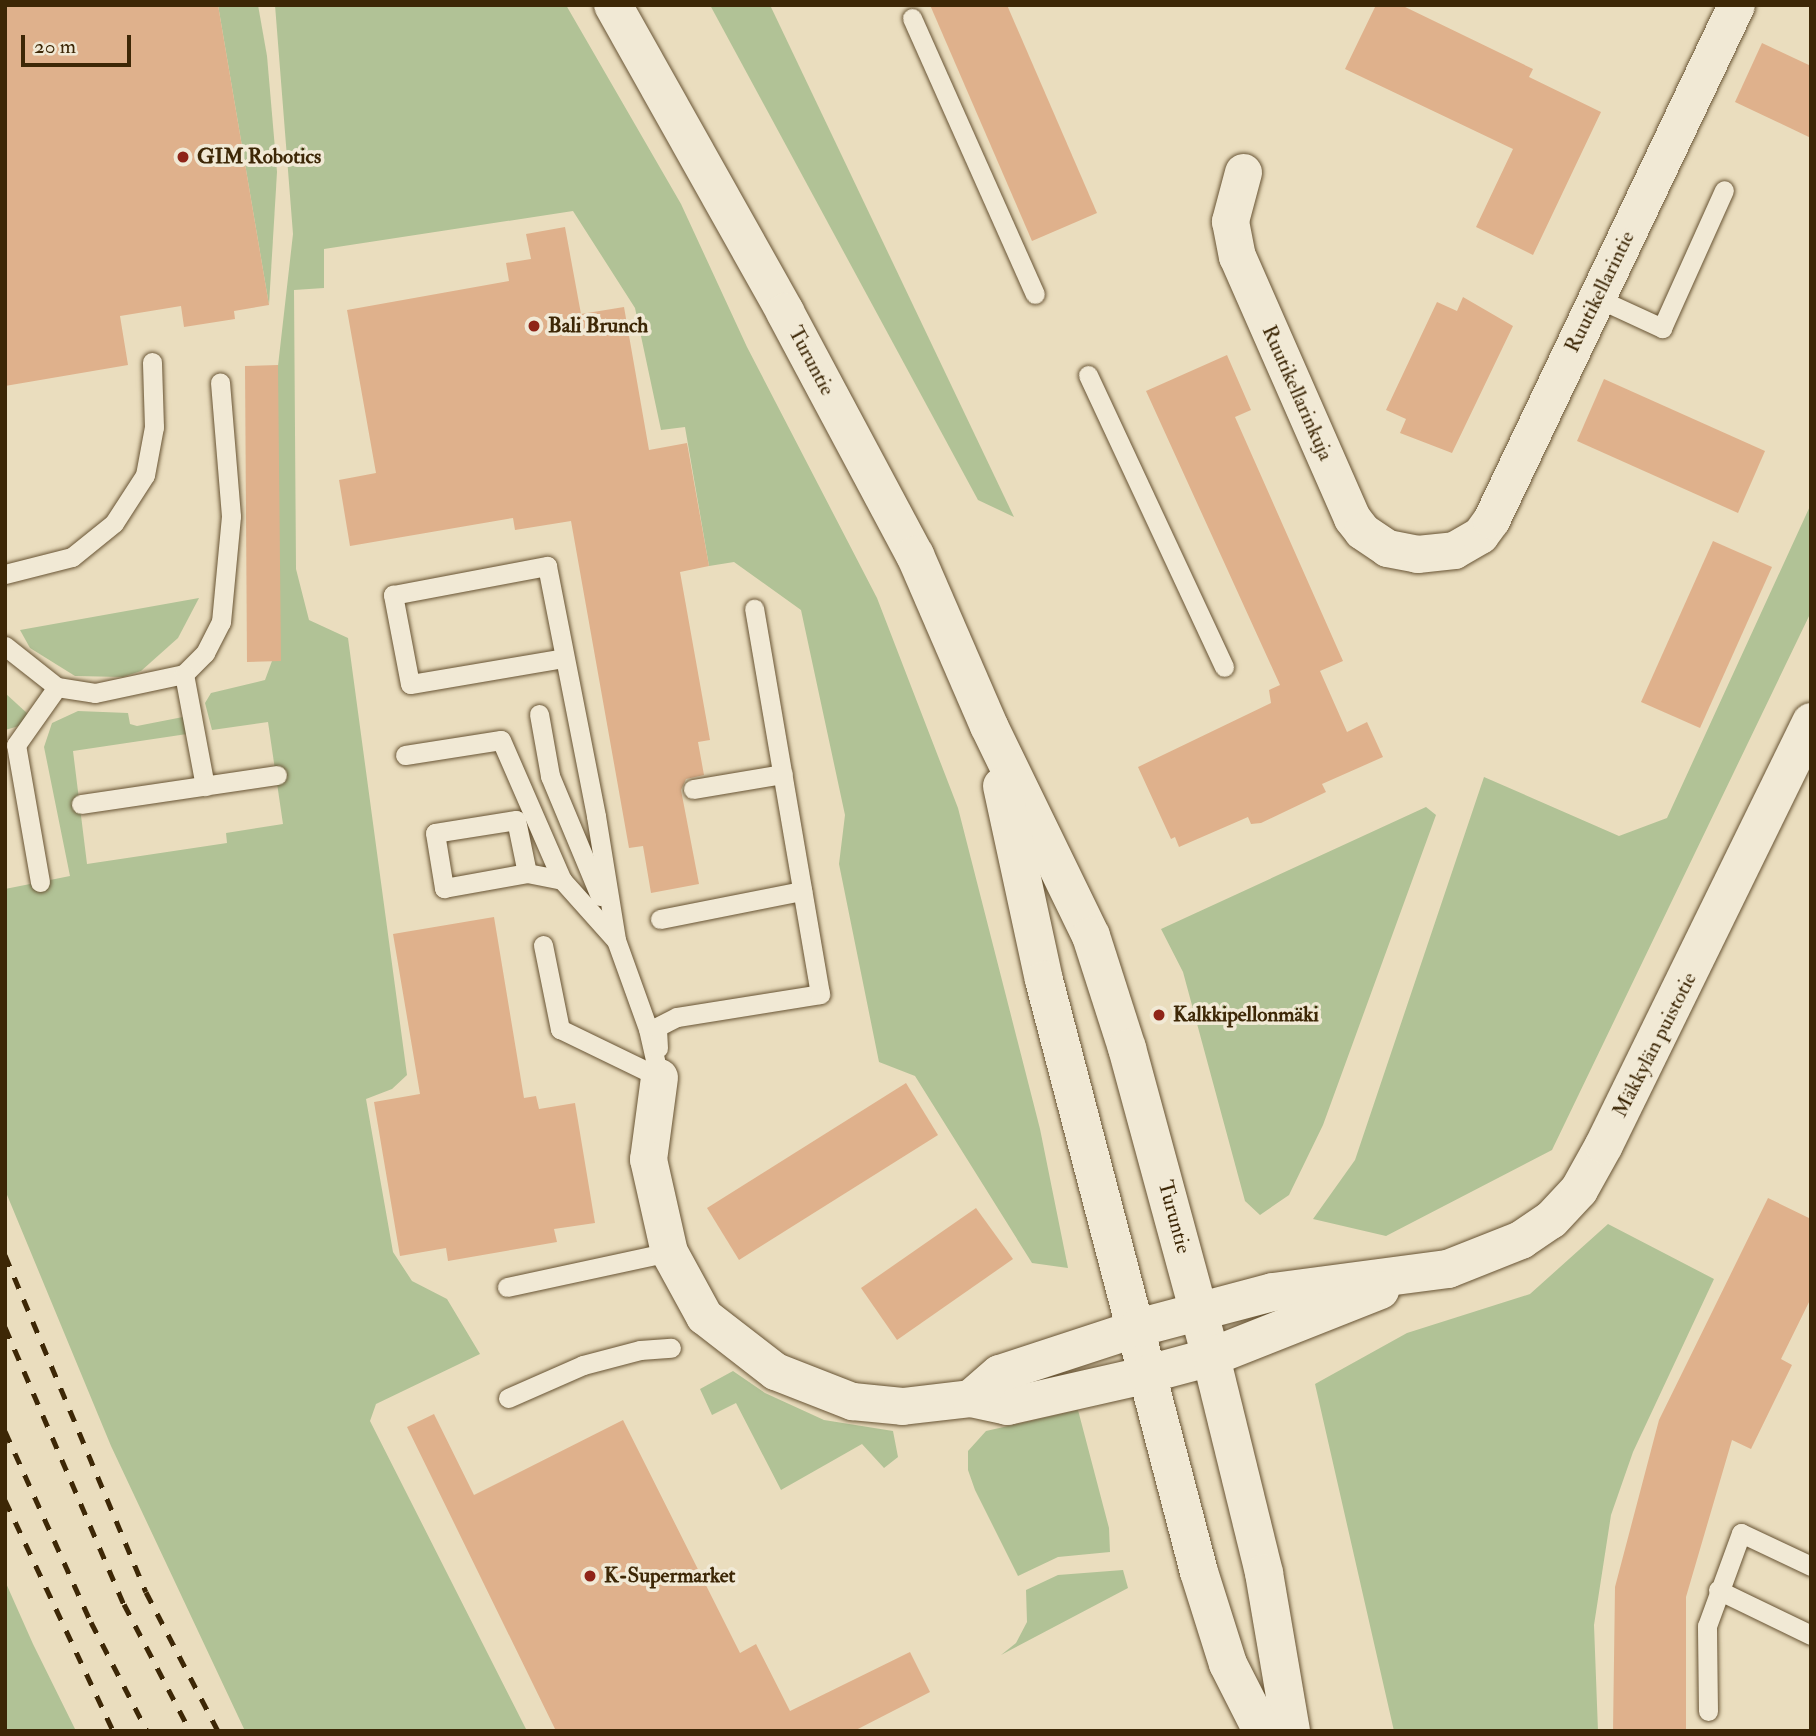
<!DOCTYPE html>
<meta charset="utf-8">
<style>
body{margin:0}
#map{position:relative;width:1816px;height:1736px;overflow:hidden;background:#eaddbe;font-family:"IM FELL Double Pica",serif}
div>[style]{position:absolute}
.green>*{inset:0;background:#b1c296}
.building>*{inset:0;background:#dfb18c}
.roads{filter:drop-shadow(0 0 2px #685434) drop-shadow(0 0 2px #685434)}
.service>*{height:19px;margin:-9.5px;padding:0 9.5px;transform-origin:9.5px;border-radius:9.5px;background:#f1e9d5}
.minor>*{height:37px;margin:-18.5px;padding:0 18.5px;transform-origin:18.5px;border-radius:18.5px;background:#f1e9d5}
.secondary>*{height:38px;margin:-19px;padding:0 19px;transform-origin:19px;border-radius:19px;background:#f1e9d5}
.rail>*{height:5px;margin-top:-2.5px;transform-origin:0;background:repeating-linear-gradient(90deg,#3d2706 0 12px,transparent 0 24px)}
.dots>*{width:19px;height:19px;translate:-50% -50%;box-sizing:border-box;border:4px solid #f1e9d5;border-radius:50%}
span{translate:-50% -50%;white-space:nowrap;text-align:center;line-height:1.15;-webkit-text-stroke:7px #f1e9d5;paint-order:stroke}
.poi-label{font-size:21px;color:#3d2706;font-weight:700}
.left{translate:0 -50%;text-align:left}
.street-label{font-size:21px;color:#3d2706}
.frame{position:absolute;inset:0;border:7px solid #3d2706;pointer-events:none}
.scale{position:absolute;left:21px;top:35px;width:110px;height:32px;box-sizing:border-box;border:4px solid #3d2706;border-top:0;padding-left:9px;font-size:21px;line-height:24px;white-space:nowrap;color:#3d2706;-webkit-text-stroke:5px #f1e9d5;paint-order:stroke}
</style>
<div id="map">
<div class="green">
<div style="clip-path:polygon(218px 5px,258px 5px,267px 56px,277px 172px,269px 305px)"></div>
<div style="clip-path:polygon(275px 5px,566px 5px,681px 204px,747px 347px,877px 598px,958px 808px,1040px 1129px,1068px 1268px,1032px 1263px,915px 1076px,879px 1062px,839px 864px,845px 815px,801px 610px,734px 562px,709px 566px,685px 427px,661px 430px,635px 308px,573px 211px,324px 249px,324px 288px,294px 290px,296px 569px,309px 620px,348px 638px,407px 1075px,392px 1089px,366px 1099px,393px 1252px,412px 1281px,447px 1299px,480px 1354px,376px 1404px,370px 1421px,527px 1731px,245px 1731px,111px 1446px,5px 1190px,5px 889px,70px 876px,44px 747px,52px 723px,78px 711px,128px 713px,130px 724px,137px 726px,183px 717px,187px 734px,73px 751px,87px 864px,227px 843px,226px 833px,283px 824px,268px 722px,212px 730px,205px 703px,211px 693px,265px 680px,272px 661px,278px 366px,293px 234px)"></div>
<div style="clip-path:polygon(710px 5px,770px 5px,1014px 517px,978px 500px)"></div>
<div style="clip-path:polygon(1811px 504px,1811px 612px,1552px 1150px,1386px 1236px,1313px 1219px,1355px 1160px,1484px 777px,1619px 836px,1667px 818px)"></div>
<div style="clip-path:polygon(199px 598px,178px 638px,141px 671px,123px 677px,75px 676px,30px 648px,20px 630px)"></div>
<div style="clip-path:polygon(5px 693px,28px 714px,19px 726px,5px 730px)"></div>
<div style="clip-path:polygon(1426px 807px,1436px 815px,1323px 1125px,1289px 1195px,1260px 1215px,1245px 1201px,1183px 972px,1161px 929px)"></div>
<div style="clip-path:polygon(1608px 1224px,1714px 1279px,1633px 1452px,1611px 1515px,1594px 1625px,1598px 1731px,1394px 1731px,1315px 1384px,1407px 1333px,1530px 1294px)"></div>
<div style="clip-path:polygon(733px 1371px,765px 1393px,824px 1420px,893px 1431px,898px 1457px,884px 1468px,862px 1444px,781px 1490px,736px 1403px,712px 1415px,700px 1389px)"></div>
<div style="clip-path:polygon(1078px 1410px,1109px 1528px,1110px 1552px,1058px 1557px,1018px 1576px,975px 1490px,968px 1470px,968px 1451px,986px 1431px)"></div>
<div style="clip-path:polygon(1123px 1570px,1128px 1588px,1001px 1655px,1016px 1643px,1027px 1622px,1026px 1590px,1058px 1575px)"></div>
<div style="clip-path:polygon(5px 1581px,33px 1644px,76px 1731px,5px 1731px)"></div>
</div>
<div class="building">
<div style="clip-path:polygon(5px 5px,218px 5px,269px 305px,234px 311px,235px 319px,184px 327px,181px 306px,120px 316px,128px 365px,5px 386px)"></div>
<div style="clip-path:polygon(930px 5px,1007px 5px,1097px 213px,1032px 241px)"></div>
<div style="clip-path:polygon(1376px 5px,1401px 5px,1533px 69px,1529px 77px,1601px 112px,1533px 255px,1476px 227px,1513px 149px,1345px 69px)"></div>
<div style="clip-path:polygon(1762px 43px,1811px 66px,1811px 138px,1735px 102px)"></div>
<div style="clip-path:polygon(565px 227px,581px 314px,624px 307px,649px 450px,687px 443px,709px 566px,680px 572px,710px 740px,698px 742px,704px 775px,686px 779px,681px 790px,699px 884px,651px 893px,643px 846px,629px 848px,571px 521px,515px 530px,513px 518px,350px 546px,339px 480px,376px 473px,347px 310px,509px 281px,506px 263px,531px 259px,526px 234px)"></div>
<div style="clip-path:polygon(1463px 297px,1513px 326px,1452px 453px,1400px 433px,1406px 419px,1386px 410px,1437px 302px,1457px 311px)"></div>
<div style="clip-path:polygon(1227px 355px,1251px 410px,1235px 417px,1343px 661px,1320px 671px,1347px 732px,1367px 722px,1383px 757px,1322px 784px,1326px 792px,1261px 823px,1251px 824px,1248px 817px,1179px 847px,1175px 837px,1171px 839px,1138px 767px,1271px 703px,1269px 690px,1280px 685px,1146px 391px)"></div>
<div style="clip-path:polygon(278px 365px,281px 661px,247px 662px,245px 366px)"></div>
<div style="clip-path:polygon(1604px 379px,1765px 451px,1738px 513px,1577px 441px)"></div>
<div style="clip-path:polygon(1713px 541px,1772px 567px,1700px 728px,1641px 702px)"></div>
<div style="clip-path:polygon(494px 917px,524px 1098px,536px 1096px,539px 1109px,575px 1103px,595px 1223px,554px 1229px,557px 1242px,448px 1261px,446px 1248px,400px 1256px,374px 1102px,420px 1094px,393px 934px)"></div>
<div style="clip-path:polygon(906px 1083px,938px 1135px,739px 1260px,707px 1208px)"></div>
<div style="clip-path:polygon(1768px 1198px,1811px 1219px,1811px 1298px,1781px 1359px,1792px 1365px,1751px 1449px,1732px 1440px,1686px 1597px,1686px 1731px,1613px 1731px,1615px 1587px,1659px 1420px)"></div>
<div style="clip-path:polygon(976px 1208px,1013px 1259px,897px 1340px,861px 1288px)"></div>
<div style="clip-path:polygon(434px 1414px,474px 1495px,623px 1420px,740px 1653px,756px 1644px,790px 1711px,910px 1652px,930px 1692px,854px 1731px,556px 1731px,407px 1427px)"></div>
</div>
<div class="roads">
<div class="service">
<div style="left:912px;top:18px;width:302px;rotate:66deg"></div>
<div style="left:1597px;top:298px;width:72px;rotate:24.8deg"></div>
<div style="left:1662px;top:328px;width:151px;rotate:-65.8deg"></div>
<div style="left:1088px;top:375px;width:322px;rotate:65deg"></div>
<div style="left:5px;top:574px;width:69px;rotate:-14.2deg"></div>
<div style="left:72px;top:557px;width:54px;rotate:-39deg"></div>
<div style="left:114px;top:523px;width:57px;rotate:-57.1deg"></div>
<div style="left:145px;top:475px;width:49px;rotate:-79.4deg"></div>
<div style="left:154px;top:427px;width:65px;rotate:-91.8deg"></div>
<div style="left:5px;top:646px;width:66px;rotate:38.3deg"></div>
<div style="left:57px;top:687px;width:38px;rotate:9deg"></div>
<div style="left:95px;top:693px;width:91px;rotate:-12.1deg"></div>
<div style="left:184px;top:674px;width:30px;rotate:-45deg"></div>
<div style="left:205px;top:653px;width:35px;rotate:-63deg"></div>
<div style="left:221px;top:622px;width:106px;rotate:-84.6deg"></div>
<div style="left:231px;top:516px;width:134px;rotate:-94.7deg"></div>
<div style="left:564px;top:658px;width:156px;rotate:170.4deg"></div>
<div style="left:410px;top:684px;width:91px;rotate:-100.8deg"></div>
<div style="left:393px;top:595px;width:157px;rotate:-10.7deg"></div>
<div style="left:547px;top:566px;width:255px;rotate:78.9deg"></div>
<div style="left:596px;top:816px;width:126px;rotate:80.8deg"></div>
<div style="left:616px;top:940px;width:95px;rotate:70.2deg"></div>
<div style="left:648px;top:1029px;width:49px;rotate:77.1deg"></div>
<div style="left:184px;top:674px;width:114px;rotate:79.4deg"></div>
<div style="left:539px;top:714px;width:63px;rotate:79.9deg"></div>
<div style="left:550px;top:776px;width:130px;rotate:67.4deg"></div>
<div style="left:405px;top:755px;width:97px;rotate:-8.9deg"></div>
<div style="left:501px;top:740px;width:153px;rotate:66.5deg"></div>
<div style="left:562px;top:880px;width:79px;rotate:48.1deg"></div>
<div style="left:693px;top:789px;width:91px;rotate:-9.5deg"></div>
<div style="left:81px;top:804px;width:198px;rotate:-8.4deg"></div>
<div style="left:527px;top:873px;width:54px;rotate:-101.7deg"></div>
<div style="left:516px;top:820px;width:82px;rotate:170.9deg"></div>
<div style="left:435px;top:833px;width:56px;rotate:80.7deg"></div>
<div style="left:444px;top:888px;width:84px;rotate:-10.2deg"></div>
<div style="left:527px;top:873px;width:36px;rotate:11deg"></div>
<div style="left:40px;top:882px;width:139px;rotate:-99.9deg"></div>
<div style="left:16px;top:745px;width:71px;rotate:-54.7deg"></div>
<div style="left:660px;top:919px;width:145px;rotate:-11.2deg"></div>
<div style="left:543px;top:945px;width:86px;rotate:78.6deg"></div>
<div style="left:560px;top:1029px;width:110px;rotate:25.9deg"></div>
<div style="left:658px;top:1048px;width:21px;rotate:-93deg"></div>
<div style="left:657px;top:1027px;width:22px;rotate:-27deg"></div>
<div style="left:677px;top:1017px;width:145px;rotate:-9.1deg"></div>
<div style="left:820px;top:994px;width:391px;rotate:-99.7deg"></div>
<div style="left:507px;top:1287px;width:166px;rotate:-12.2deg"></div>
<div style="left:508px;top:1398px;width:82px;rotate:-23.7deg"></div>
<div style="left:583px;top:1365px;width:59px;rotate:-14.7deg"></div>
<div style="left:640px;top:1350px;width:31px;rotate:-4deg"></div>
<div style="left:1718px;top:1590px;width:103px;rotate:25.8deg"></div>
<div style="left:1708px;top:1711px;width:85px;rotate:-90.7deg"></div>
<div style="left:1707px;top:1626px;width:99px;rotate:-69.9deg"></div>
<div style="left:1741px;top:1533px;width:77px;rotate:25.2deg"></div>
</div>
<div class="minor">
<div style="left:1243px;top:172px;width:51px;rotate:104.9deg"></div>
<div style="left:1230px;top:221px;width:36px;rotate:79deg"></div>
<div style="left:1237px;top:256px;width:286px;rotate:66.3deg"></div>
<div style="left:1352px;top:518px;width:16px;rotate:52deg"></div>
<div style="left:1362px;top:531px;width:30px;rotate:34deg"></div>
<div style="left:1387px;top:548px;width:31px;rotate:11deg"></div>
<div style="left:1417px;top:554px;width:37px;rotate:-6deg"></div>
<div style="left:1454px;top:550px;width:30px;rotate:-30deg"></div>
<div style="left:1480px;top:535px;width:19px;rotate:-54deg"></div>
<div style="left:1491px;top:520px;width:570px;rotate:-64.56deg"></div>
<div style="left:659px;top:1077px;width:83px;rotate:97.6deg"></div>
<div style="left:648px;top:1159px;width:95px;rotate:77.3deg"></div>
<div style="left:669px;top:1252px;width:73px;rotate:61.3deg"></div>
<div style="left:704px;top:1316px;width:90px;rotate:37.8deg"></div>
<div style="left:775px;top:1371px;width:83px;rotate:21.3deg"></div>
<div style="left:852px;top:1401px;width:50px;rotate:5.7deg"></div>
<div style="left:902px;top:1406px;width:68px;rotate:-6.7deg"></div>
<div style="left:970px;top:1398px;width:38px;rotate:12deg"></div>
<div style="left:1007px;top:1406px;width:145px;rotate:-12.8deg"></div>
<div style="left:970px;top:1398px;width:38px;rotate:-41deg"></div>
<div style="left:999px;top:1373px;width:145px;rotate:-18.1deg"></div>
</div>
<div class="secondary">
<div style="left:613px;top:5px;width:352px;rotate:60.7deg"></div>
<div style="left:785px;top:312px;width:276px;rotate:61.9deg"></div>
<div style="left:915px;top:555px;width:186px;rotate:66.6deg"></div>
<div style="left:989px;top:726px;width:233px;rotate:64.1deg"></div>
<div style="left:1091px;top:936px;width:118px;rotate:72.2deg"></div>
<div style="left:1127px;top:1048px;width:320px;rotate:74.8deg"></div>
<div style="left:1211px;top:1357px;width:222px;rotate:76.2deg"></div>
<div style="left:1264px;top:1573px;width:160px;rotate:80.3deg"></div>
<div style="left:1002px;top:786px;width:198px;rotate:77.8deg"></div>
<div style="left:1044px;top:980px;width:612px;rotate:75.33deg"></div>
<div style="left:1199px;top:1572px;width:96px;rotate:72.5deg"></div>
<div style="left:1228px;top:1664px;width:75px;rotate:63.1deg"></div>
<div style="left:1137px;top:1328px;width:141px;rotate:-14.8deg"></div>
<div style="left:1273px;top:1292px;width:177px;rotate:-7.5deg"></div>
<div style="left:1448px;top:1269px;width:79px;rotate:-21.7deg"></div>
<div style="left:1521px;top:1240px;width:36px;rotate:-34deg"></div>
<div style="left:1551px;top:1220px;width:41px;rotate:-47deg"></div>
<div style="left:1579px;top:1190px;width:51px;rotate:-60.9deg"></div>
<div style="left:1604px;top:1145px;width:471px;rotate:-63.9deg"></div>
<div style="left:1148px;top:1374px;width:65px;rotate:-15.1deg"></div>
<div style="left:1211px;top:1357px;width:182px;rotate:-21.6deg"></div>
</div>
</div>
<div class="rail">
<div style="left:5px;top:1255px;width:365px;rotate:67.3deg"></div>
<div style="left:146px;top:1592px;width:157px;rotate:62.6deg"></div>
<div style="left:5px;top:1327px;width:301px;rotate:66.8deg"></div>
<div style="left:124px;top:1604px;width:143px;rotate:62.5deg"></div>
<div style="left:5px;top:1431px;width:209px;rotate:65.8deg"></div>
<div style="left:91px;top:1622px;width:123px;rotate:62.8deg"></div>
<div style="left:5px;top:1500px;width:255px;rotate:64.9deg"></div>
</div>
<div class="dots">
<div style="left:183px;top:157px;background:#8f2418"></div>
<div style="left:534px;top:326px;background:#8f2418"></div>
<div style="left:1159px;top:1015px;background:#8f2418"></div>
<div style="left:590px;top:1576px;background:#8f2418"></div>
</div>
<div class="poi-label">
<span class="left" style="left:197px;top:157px">GIM Robotics</span>
<span class="left" style="left:548px;top:326px">Bali Brunch</span>
<span class="left" style="left:1173px;top:1015px">Kalkkipellonmäki</span>
<span class="left" style="left:604px;top:1576px">K-Supermarket</span>
</div>
<div class="street-label">
<span style="left:1600px;top:292px;rotate:-64deg">Ruutikellarintie</span>
<span style="left:811px;top:361px;rotate:62deg">Turuntie</span>
<span style="left:1297px;top:393px;rotate:66deg">Ruutikellarinkuja</span>
<span style="left:1655px;top:1045px;rotate:-63deg">Mäkkylän puistotie</span>
<span style="left:1174px;top:1217px;rotate:75deg">Turuntie</span>
</div>
<div class="frame"></div>
<div class="scale">20 m</div>
</div>
